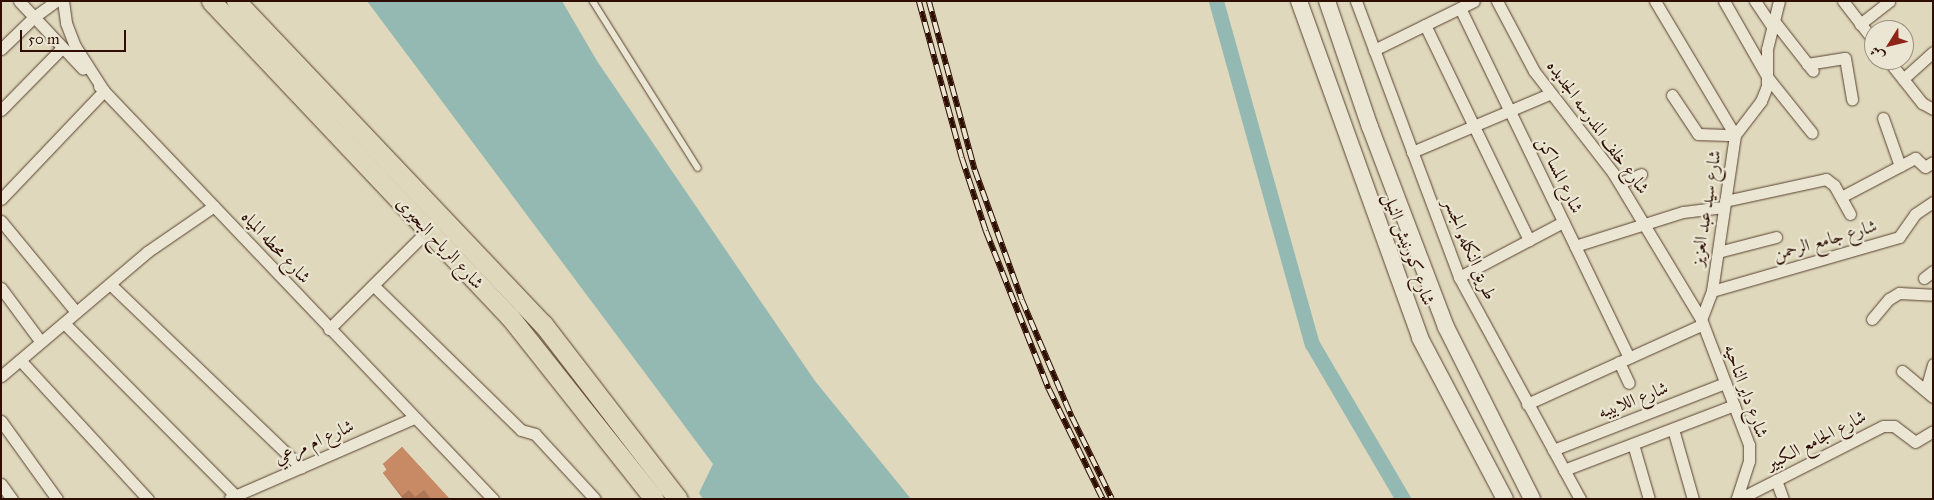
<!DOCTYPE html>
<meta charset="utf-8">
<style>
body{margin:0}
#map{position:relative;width:1934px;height:500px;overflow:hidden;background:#dfd8bc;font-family:"IM FELL Great Primer",Amiri,serif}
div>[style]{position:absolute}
.water>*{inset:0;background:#93b9b2}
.canal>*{height:15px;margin:-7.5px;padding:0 7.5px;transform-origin:7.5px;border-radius:7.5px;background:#93b9b2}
.roads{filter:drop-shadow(0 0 1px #5a402f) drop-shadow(0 0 1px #5a402f)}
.lane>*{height:5.5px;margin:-2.75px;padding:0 2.75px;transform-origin:2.75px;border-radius:2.75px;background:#eae6d3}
.street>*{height:11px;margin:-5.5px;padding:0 5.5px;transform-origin:5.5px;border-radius:5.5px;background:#eae6d3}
.secondary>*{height:16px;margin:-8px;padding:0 8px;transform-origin:8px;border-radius:8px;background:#eae6d3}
.primary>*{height:19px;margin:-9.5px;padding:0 9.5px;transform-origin:9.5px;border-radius:9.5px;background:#dfd8bc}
.rail>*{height:5.5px;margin-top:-2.75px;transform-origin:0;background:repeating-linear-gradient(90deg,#eae6d3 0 11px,#2e0e00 0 22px);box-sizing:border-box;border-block:1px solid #2e0e00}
.wall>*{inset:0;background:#ac7657}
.building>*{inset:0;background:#c88965}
span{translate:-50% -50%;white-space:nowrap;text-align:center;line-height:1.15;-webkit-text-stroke:4.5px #eae6d3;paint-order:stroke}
.street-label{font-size:18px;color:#2e0e00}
.frame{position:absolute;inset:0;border:2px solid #2e0e00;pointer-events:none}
.north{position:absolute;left:1864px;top:20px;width:50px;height:50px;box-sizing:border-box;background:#eae6d3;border:1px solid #9f907f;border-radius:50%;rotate:234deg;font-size:14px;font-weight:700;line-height:20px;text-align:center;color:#2e0e00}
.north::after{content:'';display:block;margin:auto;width:18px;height:22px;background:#8f2418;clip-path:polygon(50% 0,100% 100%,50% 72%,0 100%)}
.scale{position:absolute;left:20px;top:30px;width:106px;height:22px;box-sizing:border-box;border:2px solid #2e0e00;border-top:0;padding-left:6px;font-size:15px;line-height:18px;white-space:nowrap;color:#2e0e00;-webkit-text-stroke:4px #eae6d3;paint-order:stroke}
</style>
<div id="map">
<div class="water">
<div style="clip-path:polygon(367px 1px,562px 1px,597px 61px,815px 381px,911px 499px,703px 499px,699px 493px,713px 464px)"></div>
</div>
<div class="canal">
<div style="left:1216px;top:1px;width:356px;rotate:74.4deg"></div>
<div style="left:1312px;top:344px;width:180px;rotate:59.6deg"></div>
</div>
<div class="roads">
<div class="lane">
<div style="left:593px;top:1px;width:197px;rotate:57.8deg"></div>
</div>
<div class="street">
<div style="left:19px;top:1px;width:93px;rotate:46.7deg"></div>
<div style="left:63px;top:1px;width:22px;rotate:82deg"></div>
<div style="left:66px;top:23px;width:25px;rotate:69deg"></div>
<div style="left:75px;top:46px;width:54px;rotate:57.2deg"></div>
<div style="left:104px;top:91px;width:564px;rotate:46.37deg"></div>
<div style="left:1356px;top:1px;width:295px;rotate:69.5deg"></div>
<div style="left:1459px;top:277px;width:253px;rotate:61.4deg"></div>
<div style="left:1497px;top:1px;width:79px;rotate:62.1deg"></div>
<div style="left:1534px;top:71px;width:129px;rotate:52.2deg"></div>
<div style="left:1613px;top:173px;width:170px;rotate:58.9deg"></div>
<div style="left:1701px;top:319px;width:135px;rotate:69.1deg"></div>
<div style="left:1749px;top:445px;width:16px;rotate:90deg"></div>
<div style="left:1749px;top:461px;width:40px;rotate:108deg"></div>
<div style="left:1655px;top:1px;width:156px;rotate:59.2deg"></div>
<div style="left:1735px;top:135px;width:158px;rotate:98.4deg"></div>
<div style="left:1712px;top:291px;width:30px;rotate:111deg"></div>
<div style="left:1724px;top:1px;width:89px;rotate:60.3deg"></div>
<div style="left:1768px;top:78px;width:70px;rotate:51.3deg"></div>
<div style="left:1755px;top:1px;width:30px;rotate:56deg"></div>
<div style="left:1843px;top:1px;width:51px;rotate:52.2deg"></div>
<div style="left:1460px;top:8px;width:388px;rotate:64.2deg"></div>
<div style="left:1774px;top:21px;width:63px;rotate:52deg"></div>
<div style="left:1860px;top:24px;width:37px;rotate:-38deg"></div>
<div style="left:1425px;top:25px;width:239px;rotate:64.2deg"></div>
<div style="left:1px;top:49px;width:46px;rotate:-44.1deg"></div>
<div style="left:34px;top:17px;width:27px;rotate:-36deg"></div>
<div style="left:1374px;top:50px;width:111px;rotate:-26.1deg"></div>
<div style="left:1888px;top:60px;width:55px;rotate:51.7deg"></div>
<div style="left:1922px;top:103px;width:13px;rotate:29deg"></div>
<div style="left:1807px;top:64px;width:38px;rotate:-9deg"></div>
<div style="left:1845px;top:58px;width:42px;rotate:80.3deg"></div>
<div style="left:1903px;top:79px;width:40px;rotate:-42deg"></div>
<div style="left:1672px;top:95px;width:47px;rotate:56.3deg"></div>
<div style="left:1698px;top:134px;width:37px;rotate:2deg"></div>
<div style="left:1735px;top:135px;width:43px;rotate:-52.6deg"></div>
<div style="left:1761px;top:101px;width:16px;rotate:-68deg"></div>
<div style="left:1767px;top:86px;width:37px;rotate:-90deg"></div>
<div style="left:1767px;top:49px;width:49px;rotate:-76deg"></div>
<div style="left:1px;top:110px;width:87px;rotate:-45.5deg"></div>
<div style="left:1883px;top:118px;width:51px;rotate:70.5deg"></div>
<div style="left:1412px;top:152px;width:149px;rotate:-22.9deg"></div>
<div style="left:1620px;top:183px;width:23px;rotate:-23deg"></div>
<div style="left:1841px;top:197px;width:84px;rotate:-27.8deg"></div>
<div style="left:1915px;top:158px;width:13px;rotate:42deg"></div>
<div style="left:1925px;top:167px;width:9px;rotate:-32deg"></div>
<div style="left:1px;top:199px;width:149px;rotate:-46.4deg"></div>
<div style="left:104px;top:91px;width:7px;rotate:-135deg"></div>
<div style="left:1725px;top:201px;width:103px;rotate:-12.3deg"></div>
<div style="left:1826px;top:179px;width:10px;rotate:37deg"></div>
<div style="left:1834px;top:185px;width:33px;rotate:61deg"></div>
<div style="left:1px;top:221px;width:118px;rotate:50.5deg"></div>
<div style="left:1575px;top:246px;width:113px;rotate:-17.5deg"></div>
<div style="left:1683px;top:212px;width:41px;rotate:-7deg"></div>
<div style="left:1718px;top:252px;width:60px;rotate:-14.5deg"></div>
<div style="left:1459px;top:277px;width:118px;rotate:-27.9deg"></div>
<div style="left:1924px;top:278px;width:11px;rotate:-38deg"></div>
<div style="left:110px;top:284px;width:265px;rotate:43.8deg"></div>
<div style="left:373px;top:285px;width:207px;rotate:44.4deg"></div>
<div style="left:521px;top:430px;width:15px;rotate:16deg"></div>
<div style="left:535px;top:434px;width:88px;rotate:47.3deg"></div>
<div style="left:1px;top:288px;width:67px;rotate:53.5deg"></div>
<div style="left:1712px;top:291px;width:195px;rotate:-16.1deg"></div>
<div style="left:1899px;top:237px;width:28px;rotate:-55deg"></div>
<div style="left:1915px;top:214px;width:22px;rotate:-34deg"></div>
<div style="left:1872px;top:319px;width:26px;rotate:-50deg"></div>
<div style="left:1889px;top:299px;width:12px;rotate:-31deg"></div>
<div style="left:1899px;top:293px;width:34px;rotate:3deg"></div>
<div style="left:64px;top:323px;width:244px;rotate:45.2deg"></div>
<div style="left:329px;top:329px;width:140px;rotate:-45deg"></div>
<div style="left:20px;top:360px;width:189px;rotate:47.4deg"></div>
<div style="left:1619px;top:362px;width:23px;rotate:65deg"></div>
<div style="left:1902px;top:371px;width:40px;rotate:40deg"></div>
<div style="left:1px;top:376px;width:192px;rotate:-40.3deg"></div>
<div style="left:147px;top:252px;width:81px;rotate:-34.5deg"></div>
<div style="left:1926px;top:389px;width:26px;rotate:-74deg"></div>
<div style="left:1527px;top:404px;width:193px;rotate:-24.4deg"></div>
<div style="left:1px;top:421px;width:96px;rotate:54.3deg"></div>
<div style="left:1673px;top:429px;width:73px;rotate:74.1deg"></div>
<div style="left:1633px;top:444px;width:57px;rotate:73.8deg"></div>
<div style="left:1553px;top:450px;width:185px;rotate:-21.3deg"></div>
<div style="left:1564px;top:470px;width:182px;rotate:-20.9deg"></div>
<div style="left:1776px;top:480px;width:20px;rotate:70deg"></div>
<div style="left:1px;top:484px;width:19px;rotate:54deg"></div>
<div style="left:230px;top:498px;width:201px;rotate:-23.5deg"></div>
<div style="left:1739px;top:499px;width:161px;rotate:-26.9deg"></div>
<div style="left:1883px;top:426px;width:11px"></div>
<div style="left:1894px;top:426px;width:26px;rotate:37deg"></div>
<div style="left:1915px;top:442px;width:21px;rotate:-31deg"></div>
</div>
<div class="secondary">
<div style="left:1299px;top:1px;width:358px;rotate:70.2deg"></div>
<div style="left:1420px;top:338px;width:182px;rotate:62.2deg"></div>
<div style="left:1327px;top:1px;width:133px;rotate:71.2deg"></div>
<div style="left:1370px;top:127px;width:214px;rotate:69.2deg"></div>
<div style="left:1446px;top:327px;width:192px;rotate:63.4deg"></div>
</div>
<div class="primary">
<div style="left:211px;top:1px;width:435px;rotate:46.6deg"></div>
<div style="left:510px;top:317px;width:232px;rotate:51.6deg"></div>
<div style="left:236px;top:1px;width:446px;rotate:46.5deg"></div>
<div style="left:543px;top:324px;width:221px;rotate:52.4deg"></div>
</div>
</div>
<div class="rail">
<div style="left:919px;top:1px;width:163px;rotate:74.7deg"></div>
<div style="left:962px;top:158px;width:77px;rotate:71.8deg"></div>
<div style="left:986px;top:231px;width:170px;rotate:68.3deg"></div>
<div style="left:1049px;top:389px;width:123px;rotate:63.9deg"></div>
<div style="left:929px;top:1px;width:175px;rotate:74.8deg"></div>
<div style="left:975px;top:170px;width:138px;rotate:70.1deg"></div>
<div style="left:1022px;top:300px;width:127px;rotate:66.9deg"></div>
<div style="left:1072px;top:417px;width:91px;rotate:64deg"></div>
</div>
<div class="wall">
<div style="clip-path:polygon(402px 447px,449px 499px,430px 499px,429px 498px,427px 499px,415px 499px,415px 498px,414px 499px,403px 499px,383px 473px,387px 470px,383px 464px)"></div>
</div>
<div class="building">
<div style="clip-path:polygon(402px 447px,449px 498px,448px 499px,431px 499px,424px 490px,415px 497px,409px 490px,402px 496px,383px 473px,387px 469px,383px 464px)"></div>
</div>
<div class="street-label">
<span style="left:1598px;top:127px;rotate:54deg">شارع خلف المدرسه الجديده</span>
<span style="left:1560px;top:175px;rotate:64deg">شارع المساكن</span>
<span style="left:1706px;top:208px;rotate:-81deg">شارع سيد عبد العزيز</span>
<span style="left:1825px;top:240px;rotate:-16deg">شارع جامع الرحمن</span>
<span style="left:440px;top:243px;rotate:47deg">شارع الرياح البحيرى</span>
<span style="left:276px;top:247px;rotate:47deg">شارع محطه المياه</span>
<span style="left:1409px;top:249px;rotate:70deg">شارع كورنيش النيل</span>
<span style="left:1470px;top:249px;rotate:67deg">طريق النكله, الجسر</span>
<span style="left:1746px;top:391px;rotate:70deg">شارع داير الناحيه</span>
<span style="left:1633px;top:400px;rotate:-21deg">شارع اللابيبه</span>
<span style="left:1816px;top:440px;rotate:-27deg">شارع الجامع الكبير</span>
<span style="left:314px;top:442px;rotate:-24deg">شارع ام مرعي</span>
</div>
<div class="frame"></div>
<div class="north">ش</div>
<div class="scale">50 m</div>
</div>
